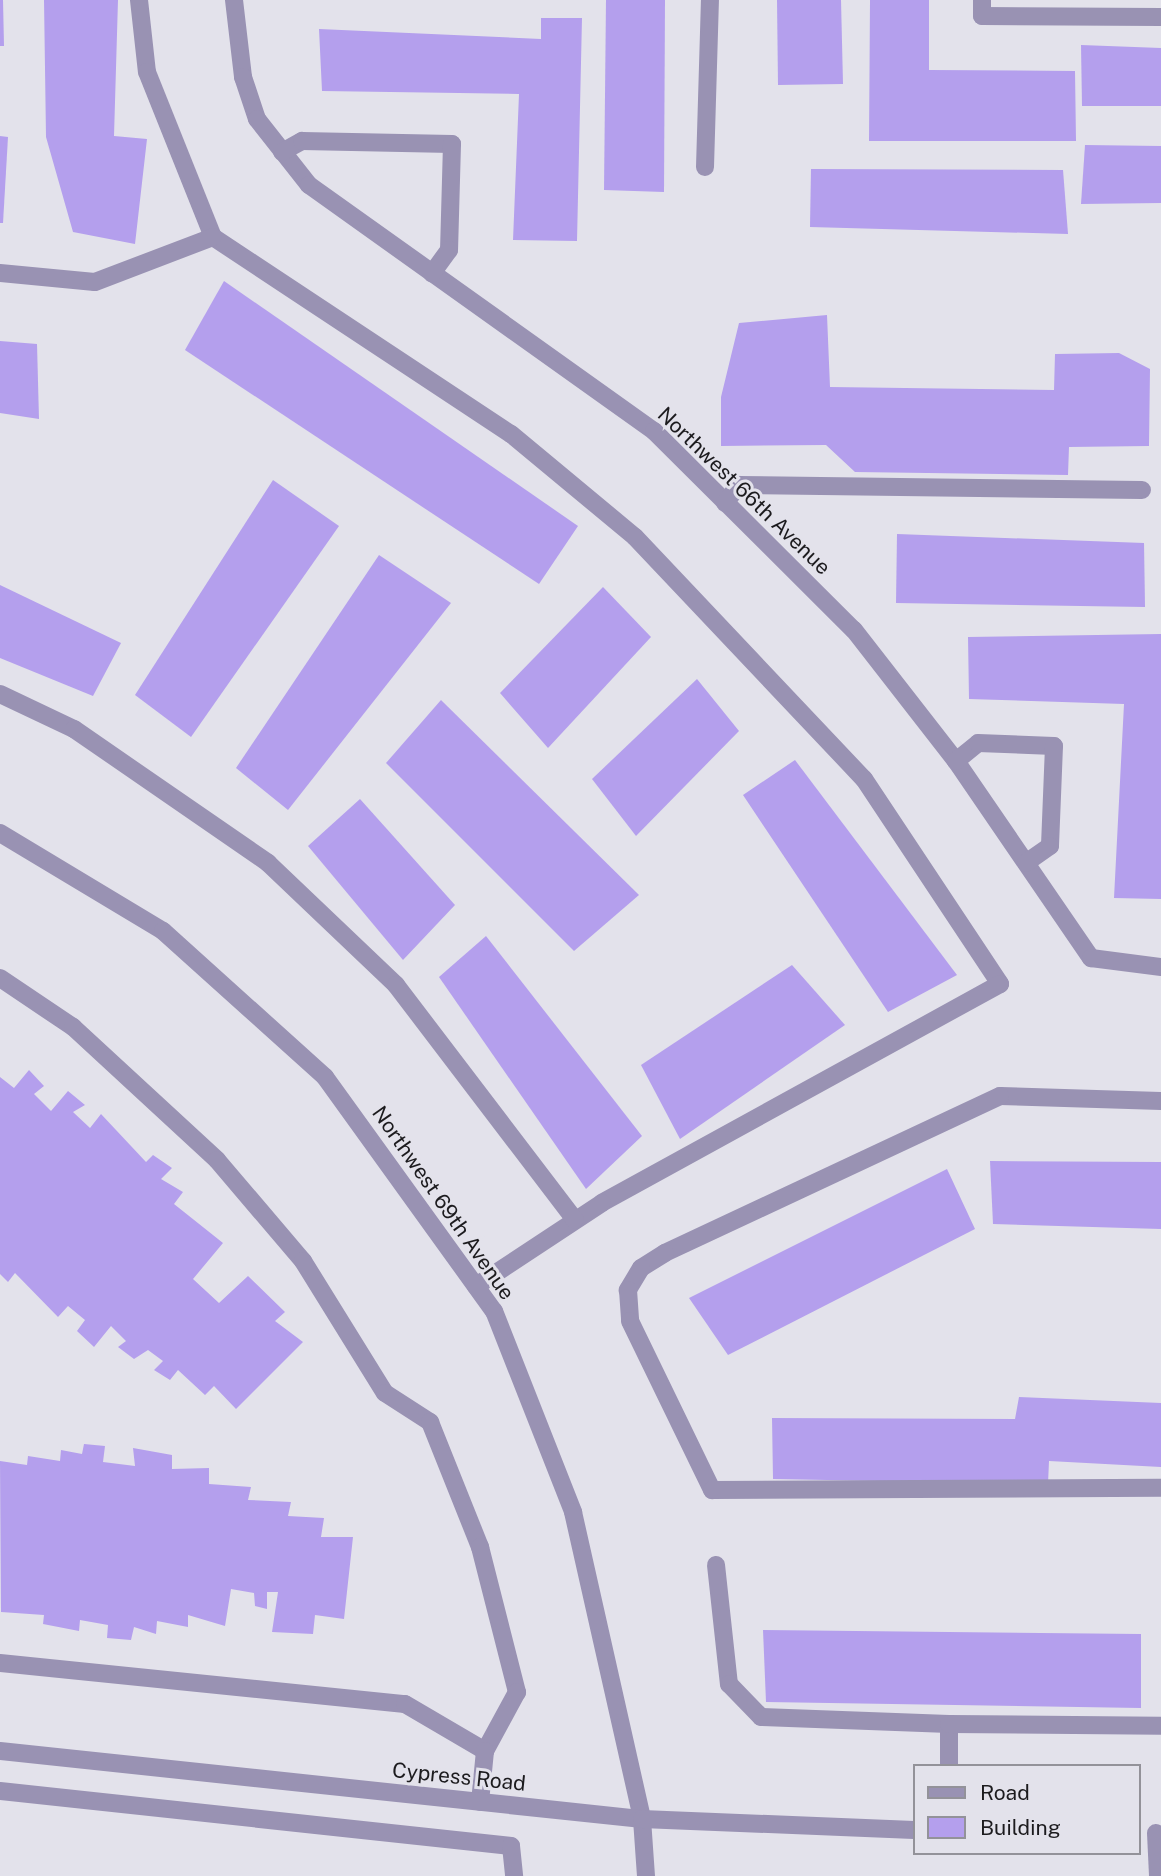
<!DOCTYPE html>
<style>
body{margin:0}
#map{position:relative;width:1161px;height:1876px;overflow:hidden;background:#e3e2eb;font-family:"Public Sans",sans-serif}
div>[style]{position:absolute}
.building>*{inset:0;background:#b49fed}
.minor>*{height:18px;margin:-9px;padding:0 9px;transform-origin:9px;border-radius:9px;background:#9992b3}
span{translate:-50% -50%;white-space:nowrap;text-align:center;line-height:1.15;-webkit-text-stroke:6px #e3e2eb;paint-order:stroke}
.street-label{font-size:21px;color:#1c1b1e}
.legend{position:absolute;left:913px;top:1764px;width:228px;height:91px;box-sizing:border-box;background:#e3e2eb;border:2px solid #939299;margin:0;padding:9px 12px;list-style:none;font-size:21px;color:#1c1b1e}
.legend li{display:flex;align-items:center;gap:14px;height:35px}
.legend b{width:35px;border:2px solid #939299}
</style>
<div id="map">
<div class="building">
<div style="clip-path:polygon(0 0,3px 0,4px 46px,0 46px)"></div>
<div style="clip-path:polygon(44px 0,118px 0,114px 136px,147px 139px,135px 244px,73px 232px,46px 137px)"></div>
<div style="clip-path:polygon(606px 0,665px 0,664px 192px,604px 190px)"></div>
<div style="clip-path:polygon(777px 0,841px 0,843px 84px,778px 85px)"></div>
<div style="clip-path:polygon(870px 0,929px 0,929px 70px,1075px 71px,1076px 141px,869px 141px)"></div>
<div style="clip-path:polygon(541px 18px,582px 18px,577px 241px,513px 240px,519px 94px,322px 91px,319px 29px,541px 39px)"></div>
<div style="clip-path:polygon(1081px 45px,1161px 48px,1161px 106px,1082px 106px)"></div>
<div style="clip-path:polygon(0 136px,8px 137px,3px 223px,0 223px)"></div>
<div style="clip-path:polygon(1085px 145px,1161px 146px,1161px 203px,1081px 204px)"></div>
<div style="clip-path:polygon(811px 169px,1063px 170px,1068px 234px,810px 227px)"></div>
<div style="clip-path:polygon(224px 281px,578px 526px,539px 584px,185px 350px)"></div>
<div style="clip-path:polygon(827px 315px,830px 387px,1054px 390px,1055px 354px,1119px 353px,1150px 369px,1149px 446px,1069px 447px,1068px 475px,855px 472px,826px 445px,721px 446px,721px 397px,739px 323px)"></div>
<div style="clip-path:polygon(0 341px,37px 344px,39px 419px,0 413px)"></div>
<div style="clip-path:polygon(273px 480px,339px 526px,191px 737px,135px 695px)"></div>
<div style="clip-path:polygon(897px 534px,1144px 543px,1145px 607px,896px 603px)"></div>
<div style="clip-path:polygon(379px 555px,451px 603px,288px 810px,236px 768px)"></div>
<div style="clip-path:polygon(0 585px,121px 643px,93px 696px,0 658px)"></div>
<div style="clip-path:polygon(603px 587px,651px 637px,548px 748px,500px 693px)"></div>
<div style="clip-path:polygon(1161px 634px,1161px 899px,1114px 898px,1124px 704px,969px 699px,968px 637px)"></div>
<div style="clip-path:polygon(697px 679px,739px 731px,636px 836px,592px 779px)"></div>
<div style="clip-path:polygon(441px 700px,639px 895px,574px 951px,386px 763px)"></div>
<div style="clip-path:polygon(795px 760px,957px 975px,888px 1012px,743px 795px)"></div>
<div style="clip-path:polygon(360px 799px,455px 905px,403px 960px,308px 846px)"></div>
<div style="clip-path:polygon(486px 936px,642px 1136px,586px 1189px,439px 977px)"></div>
<div style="clip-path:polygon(792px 965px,845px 1025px,680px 1139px,641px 1065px)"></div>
<div style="clip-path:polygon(29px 1070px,44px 1086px,34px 1094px,51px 1111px,68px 1091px,85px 1105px,73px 1112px,90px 1128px,101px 1114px,146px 1162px,153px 1155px,172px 1168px,161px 1179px,183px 1192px,174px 1204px,223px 1243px,193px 1279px,219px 1303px,248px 1276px,285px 1312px,275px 1321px,303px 1342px,236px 1409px,214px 1386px,205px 1395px,178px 1370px,170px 1380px,154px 1370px,163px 1361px,148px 1350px,134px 1359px,118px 1347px,126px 1341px,111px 1326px,94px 1347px,77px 1331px,85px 1320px,68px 1306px,58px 1317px,15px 1273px,8px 1282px,0 1274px,0 1077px,14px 1088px)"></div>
<div style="clip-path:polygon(990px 1161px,1161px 1162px,1161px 1229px,993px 1224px)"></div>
<div style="clip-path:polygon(947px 1169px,975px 1229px,728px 1355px,689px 1298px)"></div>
<div style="clip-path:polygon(1019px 1397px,1161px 1403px,1161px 1467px,1049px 1461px,1048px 1484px,773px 1479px,772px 1418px,1015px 1419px)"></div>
<div style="clip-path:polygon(84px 1444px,105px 1446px,103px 1462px,135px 1466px,133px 1448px,172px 1455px,172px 1469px,209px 1468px,209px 1484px,251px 1487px,248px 1500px,291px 1502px,288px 1516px,324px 1518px,321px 1537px,353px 1537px,344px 1619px,315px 1615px,313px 1634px,272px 1632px,278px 1592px,267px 1592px,267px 1609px,255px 1606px,254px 1593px,231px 1589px,225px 1626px,188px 1615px,188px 1627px,157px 1621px,156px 1634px,134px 1627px,131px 1640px,107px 1638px,108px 1625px,80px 1620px,79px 1631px,43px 1624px,44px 1615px,1px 1612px,0 1461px,27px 1465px,28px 1456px,60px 1461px,61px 1450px,82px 1454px)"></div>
<div style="clip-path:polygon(763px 1630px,1141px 1634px,1141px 1708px,766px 1702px)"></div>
</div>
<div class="minor">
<div style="left:139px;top:0;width:72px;rotate:83.7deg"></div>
<div style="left:147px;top:72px;width:178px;rotate:68.2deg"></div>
<div style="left:213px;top:237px;width:357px;rotate:33.5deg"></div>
<div style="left:511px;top:434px;width:161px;rotate:39.7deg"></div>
<div style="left:635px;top:537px;width:333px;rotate:46.6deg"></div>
<div style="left:864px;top:779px;width:246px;rotate:56.4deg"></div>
<div style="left:1000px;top:984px;width:454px;rotate:151.2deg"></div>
<div style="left:602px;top:1203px;width:151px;rotate:146.6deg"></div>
<div style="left:234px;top:0;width:78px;rotate:83.3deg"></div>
<div style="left:243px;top:77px;width:44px;rotate:71.6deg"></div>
<div style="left:257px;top:119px;width:84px;rotate:51.8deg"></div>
<div style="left:309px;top:185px;width:424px;rotate:35.5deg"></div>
<div style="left:654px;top:431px;width:282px;rotate:44.9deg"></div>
<div style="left:854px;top:630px;width:166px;rotate:52.1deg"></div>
<div style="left:956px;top:761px;width:239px;rotate:55.6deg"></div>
<div style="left:1091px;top:958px;width:71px;rotate:7.3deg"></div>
<div style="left:982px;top:0;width:16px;rotate:90deg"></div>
<div style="left:982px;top:16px;width:179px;rotate:0.3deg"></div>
<div style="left:282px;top:152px;width:23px;rotate:-29deg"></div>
<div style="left:302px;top:141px;width:150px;rotate:1.1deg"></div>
<div style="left:452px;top:144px;width:106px;rotate:91.6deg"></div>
<div style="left:449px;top:250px;width:29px;rotate:126deg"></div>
<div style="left:705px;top:167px;width:167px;rotate:-88.3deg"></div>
<div style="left:0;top:273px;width:95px;rotate:5.4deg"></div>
<div style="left:95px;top:282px;width:126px;rotate:-20.9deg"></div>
<div style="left:725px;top:503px;width:23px;rotate:-52deg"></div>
<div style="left:739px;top:485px;width:403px;rotate:0.7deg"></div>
<div style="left:0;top:694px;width:82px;rotate:25.3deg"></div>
<div style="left:74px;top:729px;width:236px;rotate:34.6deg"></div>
<div style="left:268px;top:863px;width:177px;rotate:43.6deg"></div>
<div style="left:396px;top:985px;width:295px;rotate:52.7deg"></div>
<div style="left:956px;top:761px;width:28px;rotate:-39deg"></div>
<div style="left:978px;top:743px;width:76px;rotate:2.3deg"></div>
<div style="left:1054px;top:746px;width:100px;rotate:92.3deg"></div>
<div style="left:1050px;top:846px;width:29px;rotate:145deg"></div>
<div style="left:0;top:833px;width:190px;rotate:31deg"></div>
<div style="left:163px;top:931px;width:218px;rotate:42deg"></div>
<div style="left:325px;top:1077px;width:289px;rotate:54.2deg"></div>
<div style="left:494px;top:1311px;width:216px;rotate:68.5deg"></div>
<div style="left:573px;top:1512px;width:315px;rotate:77.3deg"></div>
<div style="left:642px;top:1819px;width:57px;rotate:86deg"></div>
<div style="left:0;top:978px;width:88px;rotate:33.9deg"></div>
<div style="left:73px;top:1027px;width:196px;rotate:42.7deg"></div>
<div style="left:217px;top:1160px;width:133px;rotate:49.6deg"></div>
<div style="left:303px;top:1261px;width:155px;rotate:58.2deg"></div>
<div style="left:385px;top:1393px;width:54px;rotate:32.8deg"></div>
<div style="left:430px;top:1422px;width:135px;rotate:68.2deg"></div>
<div style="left:480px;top:1547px;width:150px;rotate:75.7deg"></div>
<div style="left:517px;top:1692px;width:67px;rotate:118.5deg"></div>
<div style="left:1161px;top:1101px;width:161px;rotate:-178.2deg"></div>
<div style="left:1000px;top:1096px;width:370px;rotate:154.9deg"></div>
<div style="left:665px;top:1253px;width:28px;rotate:148deg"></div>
<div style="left:641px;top:1268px;width:26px;rotate:121deg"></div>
<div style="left:628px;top:1290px;width:31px;rotate:86deg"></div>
<div style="left:630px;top:1321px;width:188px;rotate:64.1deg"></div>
<div style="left:712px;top:1490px;width:449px;rotate:-0.3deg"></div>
<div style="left:716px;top:1565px;width:120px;rotate:83.8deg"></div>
<div style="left:729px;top:1684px;width:46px;rotate:45.9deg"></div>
<div style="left:761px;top:1717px;width:188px;rotate:2.1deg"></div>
<div style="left:949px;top:1724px;width:42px;rotate:90deg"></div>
<div style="left:0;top:1663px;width:407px;rotate:5.8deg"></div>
<div style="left:405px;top:1704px;width:93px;rotate:30.4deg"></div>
<div style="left:485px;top:1751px;width:51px;rotate:95.6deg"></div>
<div style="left:949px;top:1724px;width:212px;rotate:0.5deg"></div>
<div style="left:0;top:1751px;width:646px;rotate:6.05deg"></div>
<div style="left:642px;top:1819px;width:272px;rotate:2.3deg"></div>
<div style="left:0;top:1791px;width:514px;rotate:6.14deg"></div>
<div style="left:511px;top:1846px;width:30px;rotate:84deg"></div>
<div style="left:1156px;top:1833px;width:43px;rotate:87.3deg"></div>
</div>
<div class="street-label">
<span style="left:744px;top:491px;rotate:44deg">Northwest 66th Avenue</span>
<span style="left:443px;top:1203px;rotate:55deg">Northwest 69th Avenue</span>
<span style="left:459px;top:1777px;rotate:6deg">Cypress Road</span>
</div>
<ul class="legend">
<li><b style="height:9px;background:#9992b3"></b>Road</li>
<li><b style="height:19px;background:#b49fed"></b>Building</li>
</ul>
</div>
